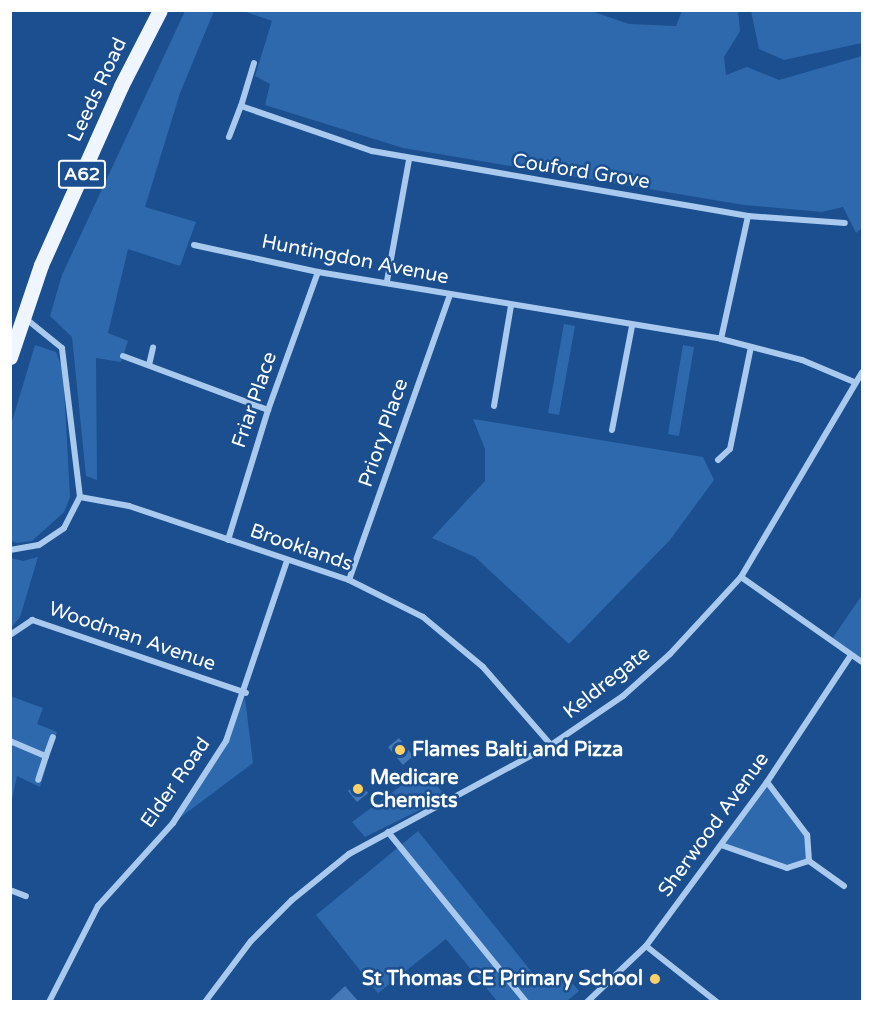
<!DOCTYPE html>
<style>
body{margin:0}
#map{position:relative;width:873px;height:1012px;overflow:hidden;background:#1b4f8f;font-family:"Varela Round",sans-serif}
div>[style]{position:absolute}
.green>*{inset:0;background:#2e69ad}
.building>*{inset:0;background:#4478b7}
.minor>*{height:6px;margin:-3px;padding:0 3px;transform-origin:3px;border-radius:3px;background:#a9c9ee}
.primary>*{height:15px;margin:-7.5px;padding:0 7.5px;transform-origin:7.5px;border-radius:7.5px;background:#f0f6ff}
.dots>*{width:16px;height:16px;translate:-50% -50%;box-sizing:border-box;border:3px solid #1b4f8f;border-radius:50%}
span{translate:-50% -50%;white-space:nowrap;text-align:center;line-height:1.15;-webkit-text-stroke:5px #1b4f8f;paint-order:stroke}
.shield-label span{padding:2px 4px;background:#1b4f8f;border:2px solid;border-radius:4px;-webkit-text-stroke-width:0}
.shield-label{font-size:18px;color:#fff;font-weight:700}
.street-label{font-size:20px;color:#fff}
.poi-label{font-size:20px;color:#fff;font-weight:700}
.left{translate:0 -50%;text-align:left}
.right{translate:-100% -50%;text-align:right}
.frame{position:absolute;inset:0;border:12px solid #fff;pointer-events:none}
</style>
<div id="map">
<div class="green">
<div style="clip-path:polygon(185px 11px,214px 11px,180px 93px,145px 207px,196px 222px,180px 266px,128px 249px,108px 333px,128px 341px,121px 362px,96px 358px,97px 480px,86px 476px,72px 337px,50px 316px,62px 275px)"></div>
<div style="clip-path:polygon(591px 11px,629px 24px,676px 26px,682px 11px,738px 11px,740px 31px,724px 57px,726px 75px,747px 67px,779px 80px,862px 56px,862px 228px,856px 233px,843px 207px,822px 212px,744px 205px,403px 148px,265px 105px,270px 84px,255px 76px,272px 21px,243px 11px)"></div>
<div style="clip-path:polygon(751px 11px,862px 11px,862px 43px,784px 60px,759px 49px)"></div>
<div style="clip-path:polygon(564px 324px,575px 326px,559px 415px,548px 413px)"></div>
<div style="clip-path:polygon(35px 345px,56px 352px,63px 370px,70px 497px,64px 512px,32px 541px,17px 543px,11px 541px,10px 428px)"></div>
<div style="clip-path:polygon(683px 345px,694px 347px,679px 436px,668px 434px)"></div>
<div style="clip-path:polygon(473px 419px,703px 457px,714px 480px,670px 540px,569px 644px,475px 557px,432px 538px,485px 481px,485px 449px)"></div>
<div style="clip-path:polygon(38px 557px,20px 617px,11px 628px,11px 558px,23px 561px)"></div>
<div style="clip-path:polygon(862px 595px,862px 662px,830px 642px)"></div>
<div style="clip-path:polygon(10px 696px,43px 708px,37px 724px,57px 732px,40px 787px,17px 776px,11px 803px)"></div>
<div style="clip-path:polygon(245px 698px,253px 763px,173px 823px,226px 741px)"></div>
<div style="clip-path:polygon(424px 769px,446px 797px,365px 837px,352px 822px)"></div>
<div style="clip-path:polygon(767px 782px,807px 835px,809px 861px,787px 868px,721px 845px)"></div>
<div style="clip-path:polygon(418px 831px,544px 987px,561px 970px,579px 991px,567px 1001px,497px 1001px,446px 939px,378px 993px,316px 915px)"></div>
</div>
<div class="building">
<div style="clip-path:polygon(399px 738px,413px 756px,403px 765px,388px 747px)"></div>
<div style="clip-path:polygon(359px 782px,368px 793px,357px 802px,348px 791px)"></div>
<div style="clip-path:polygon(345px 986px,359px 1002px,328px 1002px)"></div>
</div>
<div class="minor">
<div style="left:254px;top:63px;width:45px;rotate:106.8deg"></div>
<div style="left:241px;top:106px;width:139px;rotate:19deg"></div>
<div style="left:372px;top:151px;width:382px;rotate:9.8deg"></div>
<div style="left:229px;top:137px;width:33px;rotate:-69deg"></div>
<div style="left:194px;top:245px;width:127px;rotate:12.3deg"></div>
<div style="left:318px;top:272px;width:409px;rotate:9.4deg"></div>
<div style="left:721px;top:339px;width:84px;rotate:14.5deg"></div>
<div style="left:802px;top:360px;width:56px;rotate:22.9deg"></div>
<div style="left:387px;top:281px;width:123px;rotate:-79.7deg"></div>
<div style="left:721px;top:339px;width:126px;rotate:-77.6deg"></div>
<div style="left:748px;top:216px;width:97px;rotate:4.1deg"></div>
<div style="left:123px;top:356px;width:155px;rotate:20.4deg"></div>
<div style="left:149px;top:365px;width:18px;rotate:-77deg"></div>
<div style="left:494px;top:406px;width:101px;rotate:-80.4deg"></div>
<div style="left:612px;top:430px;width:106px;rotate:-79.1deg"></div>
<div style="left:718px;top:460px;width:16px;rotate:-43deg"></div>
<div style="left:730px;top:449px;width:104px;rotate:-78.4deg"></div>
<div style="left:80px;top:497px;width:50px;rotate:10.4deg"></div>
<div style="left:129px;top:506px;width:232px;rotate:18.6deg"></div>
<div style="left:349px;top:580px;width:83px;rotate:26.6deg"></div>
<div style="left:423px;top:617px;width:78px;rotate:39.8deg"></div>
<div style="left:483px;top:667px;width:103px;rotate:48.9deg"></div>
<div style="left:228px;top:540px;width:136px;rotate:-72.9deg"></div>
<div style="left:268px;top:410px;width:147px;rotate:-70.1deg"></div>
<div style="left:10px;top:550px;width:29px;rotate:-10deg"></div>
<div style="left:39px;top:545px;width:30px;rotate:-34deg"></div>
<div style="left:64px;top:528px;width:35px;rotate:-63deg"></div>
<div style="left:80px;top:497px;width:150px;rotate:-96.9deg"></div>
<div style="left:62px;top:348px;width:48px;rotate:-141deg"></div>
<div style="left:741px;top:577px;width:148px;rotate:35.1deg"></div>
<div style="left:349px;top:580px;width:302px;rotate:-70.5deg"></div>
<div style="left:10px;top:635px;width:27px;rotate:-34deg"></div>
<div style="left:32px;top:620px;width:226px;rotate:18.8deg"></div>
<div style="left:10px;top:741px;width:39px;rotate:23deg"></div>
<div style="left:46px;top:756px;width:25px;rotate:108deg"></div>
<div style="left:46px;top:756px;width:20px;rotate:-70deg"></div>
<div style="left:388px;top:832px;width:219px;rotate:50.9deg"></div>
<div style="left:721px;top:845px;width:70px;rotate:19.2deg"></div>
<div style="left:787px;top:868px;width:23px;rotate:-18deg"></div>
<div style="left:809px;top:861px;width:26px;rotate:-94deg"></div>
<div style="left:807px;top:835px;width:66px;rotate:-127deg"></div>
<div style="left:809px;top:861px;width:43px;rotate:35.5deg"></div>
<div style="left:10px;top:890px;width:17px;rotate:21deg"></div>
<div style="left:646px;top:946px;width:90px;rotate:38.3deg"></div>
<div style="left:49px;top:1002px;width:108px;rotate:-63deg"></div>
<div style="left:98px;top:906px;width:112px;rotate:-47.9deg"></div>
<div style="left:173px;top:823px;width:98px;rotate:-57.1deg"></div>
<div style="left:226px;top:741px;width:190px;rotate:-71.3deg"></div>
<div style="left:205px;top:1002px;width:76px;rotate:-53deg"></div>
<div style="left:251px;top:941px;width:58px;rotate:-45deg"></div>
<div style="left:292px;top:900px;width:73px;rotate:-38.9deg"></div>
<div style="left:349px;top:854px;width:230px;rotate:-28.4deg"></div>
<div style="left:551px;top:745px;width:87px;rotate:-34.2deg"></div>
<div style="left:623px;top:696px;width:63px;rotate:-41.8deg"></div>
<div style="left:670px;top:654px;width:105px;rotate:-47.3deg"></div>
<div style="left:741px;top:577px;width:238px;rotate:-59.4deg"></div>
<div style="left:587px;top:1002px;width:81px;rotate:-43.5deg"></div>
<div style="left:646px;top:946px;width:204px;rotate:-53.6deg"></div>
<div style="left:767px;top:782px;width:152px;rotate:-56.5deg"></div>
</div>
<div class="primary">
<div style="left:10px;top:357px;width:97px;rotate:-71.4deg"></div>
<div style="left:41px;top:265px;width:196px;rotate:-65.9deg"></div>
<div style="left:121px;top:86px;width:85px;rotate:-62.8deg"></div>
</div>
<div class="dots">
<div style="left:400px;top:750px;background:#ffd166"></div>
<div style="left:358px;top:789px;background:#ffd166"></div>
<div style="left:655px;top:979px;background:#ffd166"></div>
</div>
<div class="shield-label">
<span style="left:82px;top:174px">A62</span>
</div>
<div class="street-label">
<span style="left:98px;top:90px;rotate:-65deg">Leeds Road</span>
<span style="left:581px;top:172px;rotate:9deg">Couford Grove</span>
<span style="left:355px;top:260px;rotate:11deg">Huntingdon Avenue</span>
<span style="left:255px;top:400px;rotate:-71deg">Friar Place</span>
<span style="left:384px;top:433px;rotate:-71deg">Priory Place</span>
<span style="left:301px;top:548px;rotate:19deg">Brooklands</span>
<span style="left:132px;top:637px;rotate:19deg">Woodman Avenue</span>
<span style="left:607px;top:683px;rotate:-38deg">Keldregate</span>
<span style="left:176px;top:783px;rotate:-55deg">Elder Road</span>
<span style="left:714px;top:825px;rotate:-54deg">Sherwood Avenue</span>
</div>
<div class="poi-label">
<span class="left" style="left:412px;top:750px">Flames Balti and Pizza</span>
<span class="left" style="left:370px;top:790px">Medicare<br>Chemists</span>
<span class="right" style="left:643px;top:979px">St Thomas CE Primary School</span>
</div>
<div class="frame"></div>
</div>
